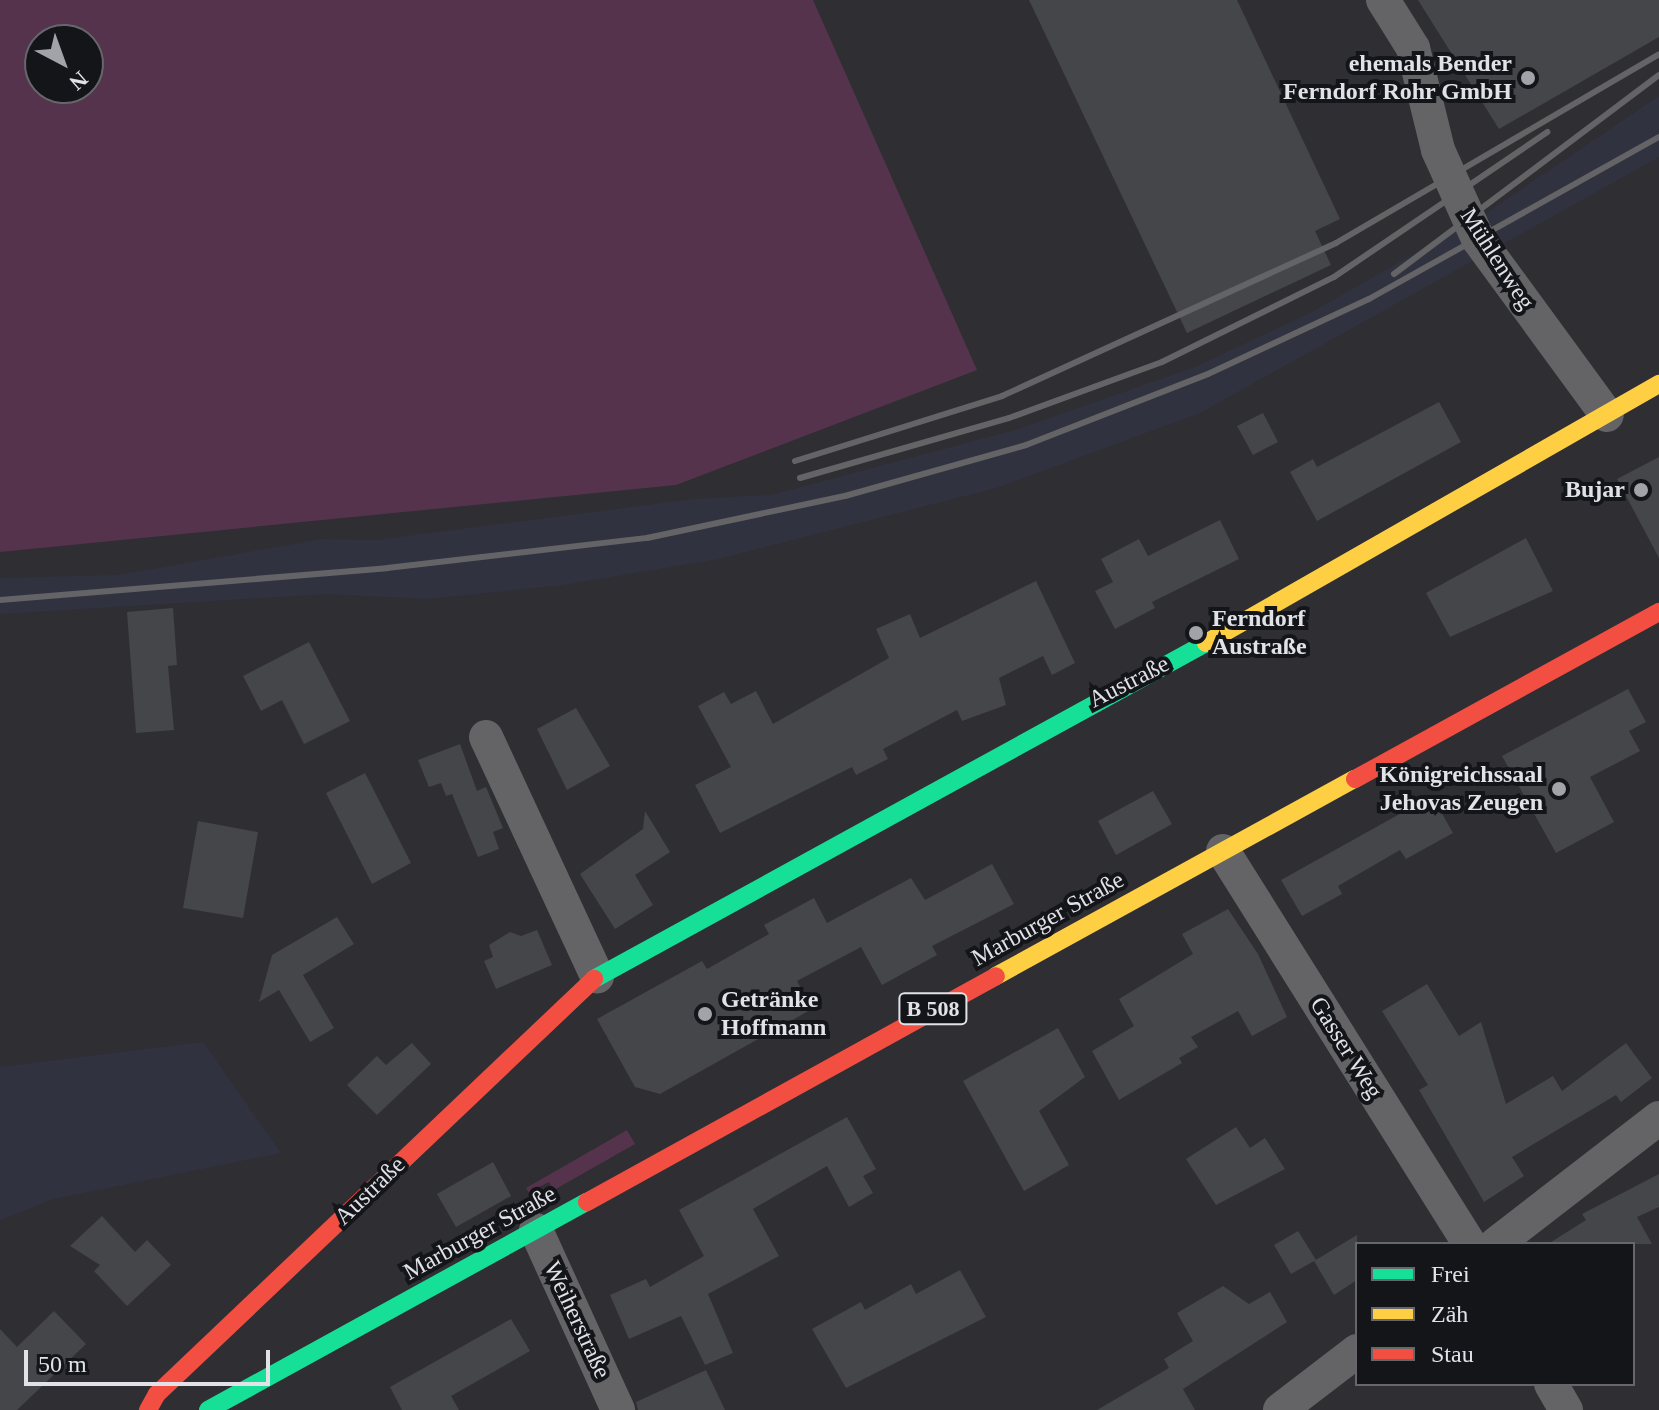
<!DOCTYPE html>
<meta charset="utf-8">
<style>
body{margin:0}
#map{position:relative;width:1659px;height:1410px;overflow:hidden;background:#2e2e33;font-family:"Times New Roman",serif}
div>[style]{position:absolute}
.built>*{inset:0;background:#303240}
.green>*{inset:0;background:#55334d}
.building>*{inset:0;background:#45464a}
.street>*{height:34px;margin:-17px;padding:0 17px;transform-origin:17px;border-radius:17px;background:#646466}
.fast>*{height:18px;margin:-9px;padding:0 9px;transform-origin:9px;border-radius:9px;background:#16e098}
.slow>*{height:18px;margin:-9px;padding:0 9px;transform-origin:9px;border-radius:9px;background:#ffcf43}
.jam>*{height:18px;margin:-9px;padding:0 9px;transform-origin:9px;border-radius:9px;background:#f24e42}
.rail>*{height:6px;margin:-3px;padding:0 3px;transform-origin:3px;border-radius:3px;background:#646466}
.dots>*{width:22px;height:22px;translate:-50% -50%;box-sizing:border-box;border:4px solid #141519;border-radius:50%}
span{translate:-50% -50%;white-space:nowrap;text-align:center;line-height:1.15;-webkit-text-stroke:8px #141519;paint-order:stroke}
.shield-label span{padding:2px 6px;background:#141519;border:2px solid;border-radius:6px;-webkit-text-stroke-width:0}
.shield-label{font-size:22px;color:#e1e2e8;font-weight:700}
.poi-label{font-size:24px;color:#e1e2e8;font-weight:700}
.right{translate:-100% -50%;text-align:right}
.left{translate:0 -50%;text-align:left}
.street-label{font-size:24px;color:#e1e2e8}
.legend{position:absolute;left:1355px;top:1242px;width:280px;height:144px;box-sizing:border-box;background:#141519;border:2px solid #66676c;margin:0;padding:10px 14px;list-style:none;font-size:24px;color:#e1e2e8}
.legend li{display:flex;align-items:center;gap:16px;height:40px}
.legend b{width:40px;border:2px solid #66676c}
.north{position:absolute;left:24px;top:24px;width:80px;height:80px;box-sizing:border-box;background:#141519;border:2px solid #66676c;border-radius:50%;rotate:139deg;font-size:22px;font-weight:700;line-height:32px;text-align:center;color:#e1e2e8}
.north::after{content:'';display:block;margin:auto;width:28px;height:36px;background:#a2a3a9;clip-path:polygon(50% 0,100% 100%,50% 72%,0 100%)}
.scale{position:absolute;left:24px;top:1350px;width:246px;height:36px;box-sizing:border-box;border:4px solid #e1e2e8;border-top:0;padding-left:10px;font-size:24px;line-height:28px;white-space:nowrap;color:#e1e2e8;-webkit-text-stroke:6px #141519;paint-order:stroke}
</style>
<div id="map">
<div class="built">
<div style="clip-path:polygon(1659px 96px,1659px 157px,1200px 413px,996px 488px,718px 559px,562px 585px,427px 599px,327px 594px,0 614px,0 578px,118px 575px,323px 539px,377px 540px,693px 499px,771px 495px,1015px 430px,1195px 367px,1310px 313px,1488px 212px)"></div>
<div style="clip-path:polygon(203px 1042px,281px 1153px,53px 1199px,0 1220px,0 1067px)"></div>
</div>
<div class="green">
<div style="clip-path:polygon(evenodd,0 0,813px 0,977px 370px,676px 485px,0 552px,0 0,40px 40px,88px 40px,88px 88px,40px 88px,40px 40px)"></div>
<div style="clip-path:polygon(627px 1130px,635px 1144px,554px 1190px,549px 1182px,535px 1189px,539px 1197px,534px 1201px,526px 1188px)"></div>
</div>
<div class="building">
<div style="clip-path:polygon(1029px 0,1237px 0,1340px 219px,1315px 231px,1331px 265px,1187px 333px)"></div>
<div style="clip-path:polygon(1418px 0,1659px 0,1659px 37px,1499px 129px)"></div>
<div style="clip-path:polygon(1439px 402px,1461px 442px,1317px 521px,1290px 472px,1313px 459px,1317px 467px)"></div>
<div style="clip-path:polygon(1263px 413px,1278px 442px,1253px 455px,1237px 426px)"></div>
<div style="clip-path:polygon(1659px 457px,1659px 558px,1617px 479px)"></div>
<div style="clip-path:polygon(1220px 520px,1239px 559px,1152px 602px,1155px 608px,1115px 629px,1095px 591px,1113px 582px,1101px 559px,1139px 539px,1148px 556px)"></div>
<div style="clip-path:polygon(1526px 538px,1553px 591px,1450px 637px,1426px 593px)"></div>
<div style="clip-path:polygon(1036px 581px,1075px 663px,1052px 675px,1043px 656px,999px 678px,1006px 705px,962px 721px,957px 710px,883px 749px,888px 759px,856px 775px,852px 767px,720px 833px,695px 785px,731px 767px,698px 706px,724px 692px,731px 704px,756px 691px,773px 724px,889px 658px,876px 629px,910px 614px,920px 638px)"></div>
<div style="clip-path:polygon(173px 608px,177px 665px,168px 666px,174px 730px,136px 733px,127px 612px)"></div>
<div style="clip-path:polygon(309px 642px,350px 721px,304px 744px,282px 700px,261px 711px,243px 676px)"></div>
<div style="clip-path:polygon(1628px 689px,1646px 722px,1629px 731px,1640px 751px,1590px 777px,1614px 822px,1556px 853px,1502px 756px)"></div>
<div style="clip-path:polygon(576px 708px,610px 766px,567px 790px,537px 729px)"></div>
<div style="clip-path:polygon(460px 744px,477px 791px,486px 787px,503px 828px,493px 832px,499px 849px,478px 857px,452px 794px,446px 796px,441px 783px,429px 787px,418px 760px)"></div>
<div style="clip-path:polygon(365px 773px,411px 863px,372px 884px,326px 793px)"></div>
<div style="clip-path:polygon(1153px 791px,1172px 824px,1116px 855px,1098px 821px)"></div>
<div style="clip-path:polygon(1432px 796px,1453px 833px,1406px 859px,1400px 850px,1338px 886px,1342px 894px,1302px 916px,1281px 880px)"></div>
<div style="clip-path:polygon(645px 811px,670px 852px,635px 875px,653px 905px,615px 929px,580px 874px,643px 829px)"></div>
<div style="clip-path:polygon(198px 821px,258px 832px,243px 918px,183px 908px)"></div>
<div style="clip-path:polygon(992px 864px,1014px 904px,932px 946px,937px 955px,882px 985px,861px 947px,797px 981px,812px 1009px,660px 1094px,635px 1087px,597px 1019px,702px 961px,707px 969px,769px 934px,764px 925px,814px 898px,827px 923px,911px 878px,925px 900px)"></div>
<div style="clip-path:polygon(1228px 909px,1258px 954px,1287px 1017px,1252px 1036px,1238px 1011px,1191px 1037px,1198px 1047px,1179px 1058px,1182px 1063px,1119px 1100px,1092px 1051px,1134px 1026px,1119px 999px,1193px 954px,1182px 934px)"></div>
<div style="clip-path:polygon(337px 917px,354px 944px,303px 975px,334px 1028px,310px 1042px,279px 990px,259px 1002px,272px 955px)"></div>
<div style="clip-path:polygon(537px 930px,552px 965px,496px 989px,484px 961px,493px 957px,489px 945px,510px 932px,521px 936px)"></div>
<div style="clip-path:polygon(1427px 984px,1459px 1036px,1481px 1022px,1506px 1104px,1553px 1076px,1562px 1091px,1626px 1043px,1652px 1078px,1621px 1102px,1616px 1095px,1512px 1157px,1524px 1176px,1484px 1202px,1419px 1090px,1428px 1085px,1382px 1011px)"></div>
<div style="clip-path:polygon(1058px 1028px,1085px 1077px,1039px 1111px,1069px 1165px,1024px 1191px,963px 1081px)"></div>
<div style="clip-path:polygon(412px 1043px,431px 1064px,377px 1115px,347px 1085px,377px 1056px,386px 1065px)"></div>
<div style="clip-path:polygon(847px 1117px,876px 1169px,863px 1176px,873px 1193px,849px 1207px,827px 1166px,753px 1209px,779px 1256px,708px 1294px,733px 1353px,705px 1365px,681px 1316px,629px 1339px,610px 1295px,646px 1279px,650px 1287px,704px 1256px,679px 1210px)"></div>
<div style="clip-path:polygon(1236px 1127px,1250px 1148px,1265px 1138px,1285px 1169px,1216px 1205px,1186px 1159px)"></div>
<div style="clip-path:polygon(493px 1162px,511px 1196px,456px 1227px,437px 1194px)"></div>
<div style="clip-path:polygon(1659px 1174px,1659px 1207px,1637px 1217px,1652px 1244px,1548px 1244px,1586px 1220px,1582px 1214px)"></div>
<div style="clip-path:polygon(102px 1216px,135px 1252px,147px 1240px,171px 1265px,127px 1306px,94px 1271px,100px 1265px,70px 1246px)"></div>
<div style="clip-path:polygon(1298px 1231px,1316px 1260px,1291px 1274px,1274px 1245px)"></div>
<div style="clip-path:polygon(1357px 1235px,1357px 1280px,1334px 1295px,1314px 1261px)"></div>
<div style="clip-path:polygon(960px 1270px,986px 1317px,846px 1388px,812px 1329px,861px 1302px,865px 1310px,911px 1284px,916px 1294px)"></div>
<div style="clip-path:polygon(1223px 1286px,1249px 1304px,1270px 1292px,1287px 1322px,1183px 1389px,1195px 1410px,1097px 1410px,1169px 1368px,1164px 1359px,1193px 1341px,1177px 1313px)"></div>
<div style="clip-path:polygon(54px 1311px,86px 1344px,17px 1410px,0 1410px,0 1329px,17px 1347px)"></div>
<div style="clip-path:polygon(511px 1319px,530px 1351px,451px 1396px,459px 1410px,402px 1410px,390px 1387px)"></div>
<div style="clip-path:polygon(706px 1370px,725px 1410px,638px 1410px,636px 1402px)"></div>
</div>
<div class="street">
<div style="left:1383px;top:0;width:57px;rotate:58deg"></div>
<div style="left:1413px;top:48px;width:105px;rotate:76.2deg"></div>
<div style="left:1438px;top:150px;width:98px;rotate:65.8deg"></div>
<div style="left:1478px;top:239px;width:218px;rotate:53.8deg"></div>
<div style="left:486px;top:737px;width:264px;rotate:65.1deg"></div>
<div style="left:1223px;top:851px;width:464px;rotate:57.9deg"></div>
<div style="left:536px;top:1230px;width:198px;rotate:65.5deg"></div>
<div style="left:1496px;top:1244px;width:206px;rotate:-37.7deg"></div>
<div style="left:1551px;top:1384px;width:30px;rotate:60deg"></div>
<div style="left:1280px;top:1410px;width:97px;rotate:-37.5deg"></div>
</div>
<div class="fast">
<div style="left:594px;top:979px;width:698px;rotate:-28.77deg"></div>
<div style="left:208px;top:1410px;width:432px;rotate:-28.8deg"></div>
</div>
<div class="slow">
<div style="left:1206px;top:643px;width:522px;rotate:-29.76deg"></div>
<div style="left:996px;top:976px;width:409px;rotate:-28.8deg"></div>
</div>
<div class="jam">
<div style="left:1355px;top:779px;width:347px;rotate:-28.8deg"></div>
<div style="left:587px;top:1202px;width:467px;rotate:-28.9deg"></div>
<div style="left:148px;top:1410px;width:18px;rotate:-61deg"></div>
<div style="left:157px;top:1394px;width:603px;rotate:-43.52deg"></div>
</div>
<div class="rail">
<div style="left:1394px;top:274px;width:331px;rotate:-36.9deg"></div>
<div style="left:795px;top:461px;width:217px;rotate:-17.4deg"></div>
<div style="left:1002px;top:396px;width:367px;rotate:-24.6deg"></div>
<div style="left:1336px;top:243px;width:374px;rotate:-30.3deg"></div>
<div style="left:800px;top:478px;width:217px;rotate:-16deg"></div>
<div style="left:1009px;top:418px;width:163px;rotate:-20.1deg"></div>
<div style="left:1162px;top:362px;width:192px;rotate:-26.3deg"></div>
<div style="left:1334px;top:277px;width:258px;rotate:-34.2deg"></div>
<div style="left:0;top:600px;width:388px;rotate:-4.7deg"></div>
<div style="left:387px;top:568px;width:262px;rotate:-6.6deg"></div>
<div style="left:647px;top:538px;width:202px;rotate:-12deg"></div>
<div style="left:845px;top:496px;width:188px;rotate:-15.7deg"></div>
<div style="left:1026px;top:445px;width:195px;rotate:-21.3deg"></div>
<div style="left:1208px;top:374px;width:178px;rotate:-25deg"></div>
<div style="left:1369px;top:299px;width:332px;rotate:-29.2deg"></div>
</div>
<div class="dots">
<div style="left:1528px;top:78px;background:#a2a3a9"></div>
<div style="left:1641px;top:490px;background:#a2a3a9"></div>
<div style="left:1196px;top:633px;background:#a2a3a9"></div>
<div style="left:1559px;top:789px;background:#a2a3a9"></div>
<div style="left:705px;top:1014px;background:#a2a3a9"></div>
</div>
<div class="shield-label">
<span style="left:933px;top:1009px">B 508</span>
</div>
<div class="poi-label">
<span class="right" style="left:1512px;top:78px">ehemals Bender<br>Ferndorf Rohr GmbH</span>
<span class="right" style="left:1625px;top:490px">Bujar</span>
<span class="left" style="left:1212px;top:633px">Ferndorf<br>Austraße</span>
<span class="right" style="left:1543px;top:789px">Königreichssaal<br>Jehovas Zeugen</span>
<span class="left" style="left:721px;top:1014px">Getränke<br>Hoffmann</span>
</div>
<div class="street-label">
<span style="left:1497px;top:259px;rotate:57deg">Mühlenweg</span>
<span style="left:1129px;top:682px;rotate:-27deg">Austraße</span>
<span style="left:1048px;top:919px;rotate:-29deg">Marburger Straße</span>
<span style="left:1346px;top:1048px;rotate:58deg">Gasser Weg</span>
<span style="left:370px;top:1191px;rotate:-44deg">Austraße</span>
<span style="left:480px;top:1233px;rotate:-29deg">Marburger Straße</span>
<span style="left:577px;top:1320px;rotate:65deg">Weiherstraße</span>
</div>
<ul class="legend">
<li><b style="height:10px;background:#16e098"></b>Frei</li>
<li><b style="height:10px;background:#ffcf43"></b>Zäh</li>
<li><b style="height:10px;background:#f24e42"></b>Stau</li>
</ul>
<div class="north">N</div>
<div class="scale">50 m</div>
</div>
